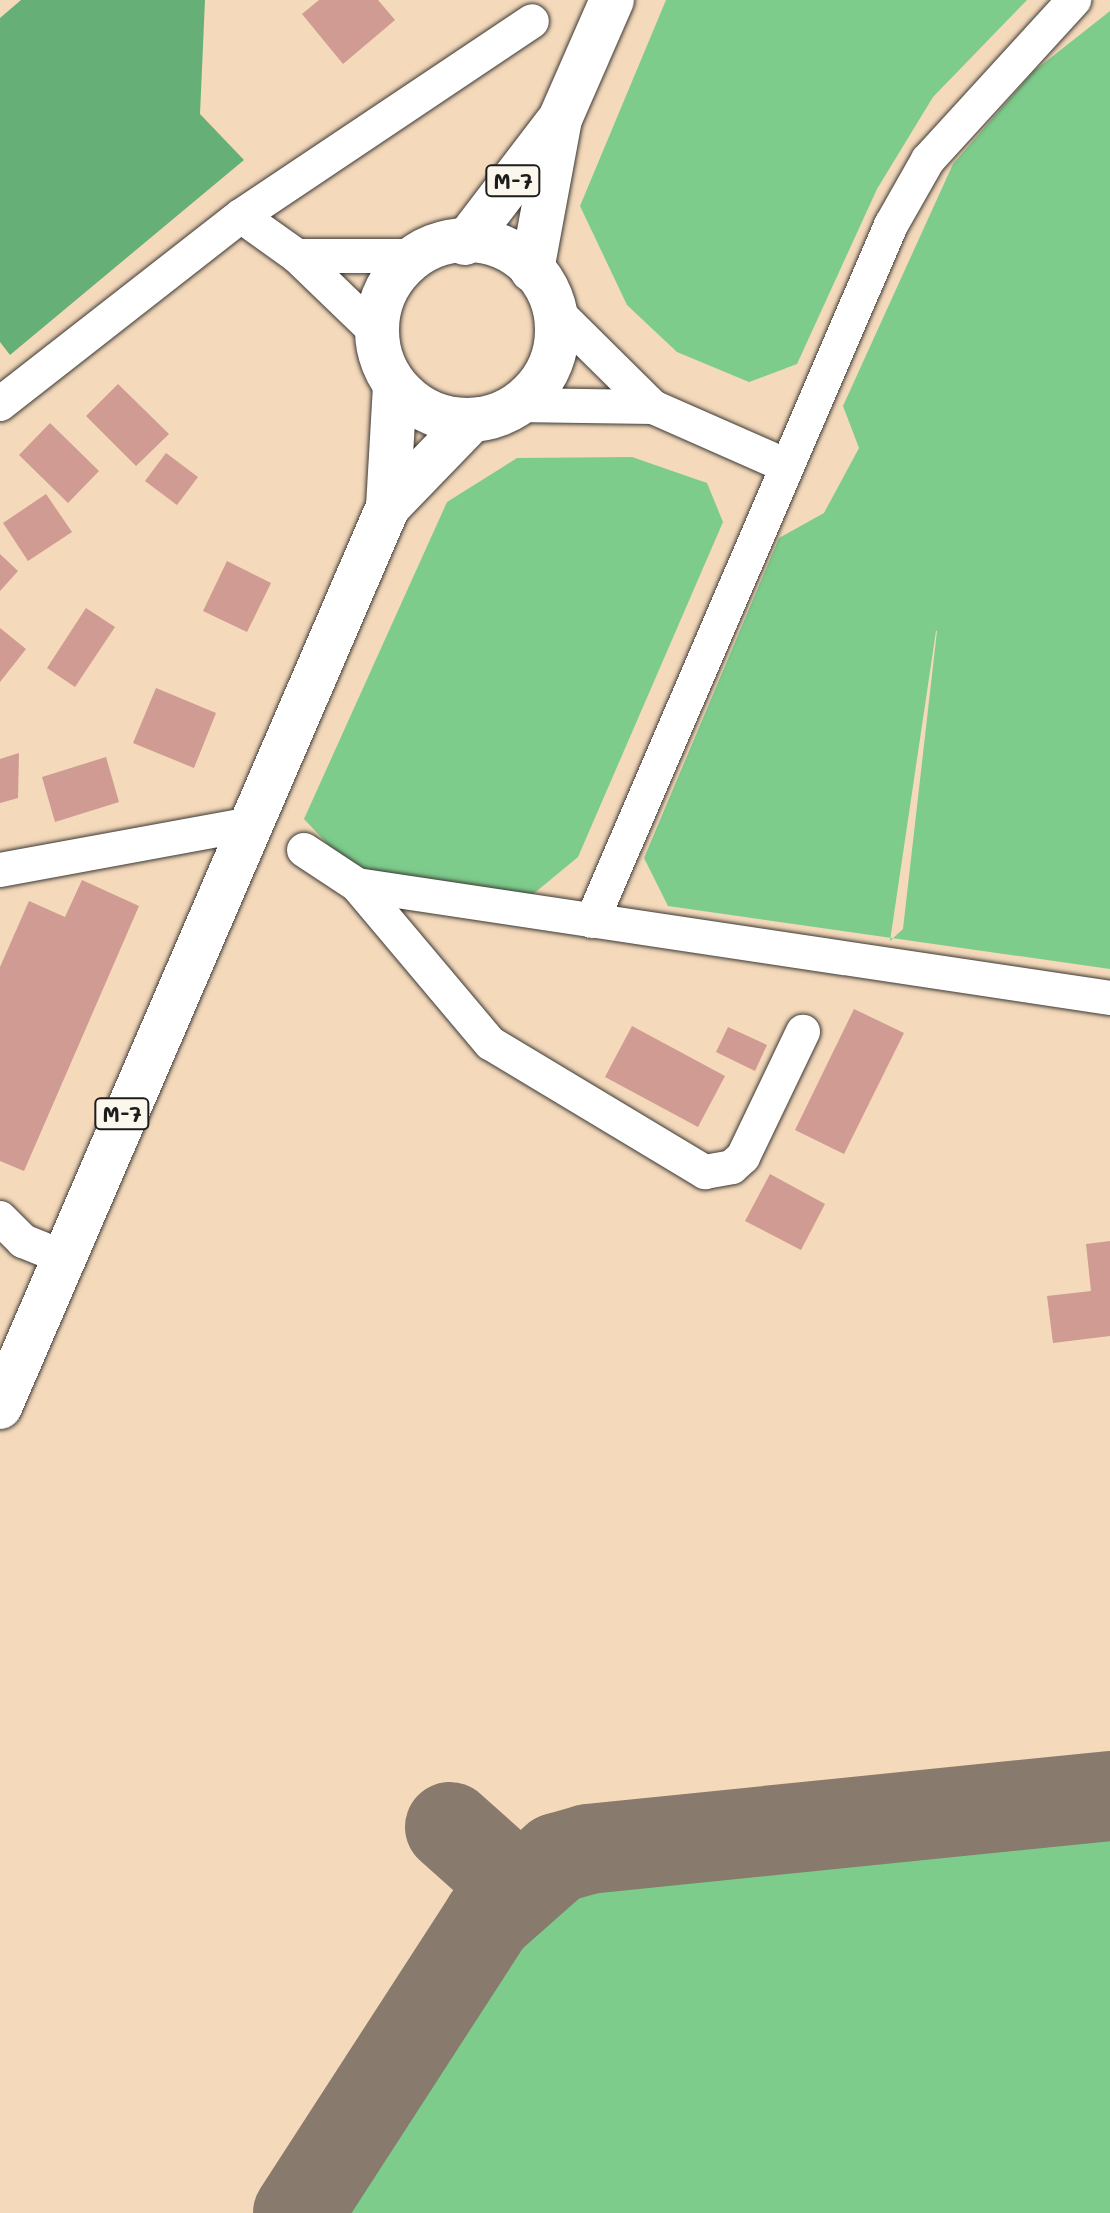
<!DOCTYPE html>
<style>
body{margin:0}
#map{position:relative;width:1110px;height:2213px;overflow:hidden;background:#f4d9bb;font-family:Mali,sans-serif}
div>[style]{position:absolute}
.green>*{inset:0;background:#7dcc8c}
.forest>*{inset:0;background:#66b078}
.taxiway>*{height:90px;margin:-45px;padding:0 45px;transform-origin:45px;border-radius:45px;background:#887a6c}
.building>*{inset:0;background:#cf9b92}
.roads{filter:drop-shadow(0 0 2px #3c3834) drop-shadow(0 0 2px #3c3834)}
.minor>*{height:34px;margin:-17px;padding:0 17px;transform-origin:17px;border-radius:17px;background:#fff}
.major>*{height:44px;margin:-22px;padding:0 22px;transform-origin:22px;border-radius:22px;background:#fff}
.major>.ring{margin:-22px;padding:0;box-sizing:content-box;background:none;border:44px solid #fff;border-radius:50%}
span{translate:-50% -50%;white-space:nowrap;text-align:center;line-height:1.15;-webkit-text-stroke:6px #fbf7ec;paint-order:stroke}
.shield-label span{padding:2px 6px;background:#fbf7ec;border:2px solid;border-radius:6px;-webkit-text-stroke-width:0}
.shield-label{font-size:22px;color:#1c1c1c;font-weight:700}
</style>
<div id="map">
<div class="green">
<div style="clip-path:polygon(666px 0,1027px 0,933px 97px,877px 189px,797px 364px,749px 382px,677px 352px,627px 305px,580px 206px)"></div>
<div style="clip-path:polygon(evenodd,1110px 11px,1110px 969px,668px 906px,644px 858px,779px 538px,824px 513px,859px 448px,843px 406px,953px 164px,1034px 71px,1110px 11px,937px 631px,903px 929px,890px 941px,936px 631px,937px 631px)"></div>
<div style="clip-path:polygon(632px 457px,707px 483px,723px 522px,578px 857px,532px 895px,355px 873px,304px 819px,447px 502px,517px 458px)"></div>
<div style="clip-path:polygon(1110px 1826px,1110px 2213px,333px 2213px,505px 1945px,566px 1894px)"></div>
</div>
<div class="forest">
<div style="clip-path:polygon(21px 0,205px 0,200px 114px,244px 160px,10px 355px,0 342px,0 18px)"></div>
</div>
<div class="taxiway">
<div style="left:450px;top:1827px;width:90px;rotate:41.8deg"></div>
<div style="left:298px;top:2213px;width:350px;rotate:-57.1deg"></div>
<div style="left:488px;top:1919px;width:92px;rotate:-41.5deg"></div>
<div style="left:557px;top:1858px;width:32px;rotate:-16deg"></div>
<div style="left:588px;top:1849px;width:525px;rotate:-5.8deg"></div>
</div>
<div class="building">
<div style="clip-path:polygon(319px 0,378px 0,395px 20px,343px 64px,302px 14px)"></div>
<div style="clip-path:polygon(118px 384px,169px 434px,136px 466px,86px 416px)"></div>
<div style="clip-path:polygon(50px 423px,99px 471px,68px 503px,19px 455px)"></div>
<div style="clip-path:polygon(166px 453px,198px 477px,177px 505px,145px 481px)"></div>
<div style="clip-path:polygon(46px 494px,72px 532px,28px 561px,3px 523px)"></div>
<div style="clip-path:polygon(0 554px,18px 571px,0 591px)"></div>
<div style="clip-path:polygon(227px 561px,271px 583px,247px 632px,203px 611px)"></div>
<div style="clip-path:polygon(86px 608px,115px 627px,75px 687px,47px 668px)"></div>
<div style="clip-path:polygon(0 628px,26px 649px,0 682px)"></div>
<div style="clip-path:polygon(156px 688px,216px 713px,194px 768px,133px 743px)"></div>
<div style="clip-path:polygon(19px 753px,18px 798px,0 803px,0 759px)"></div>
<div style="clip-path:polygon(106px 757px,119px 802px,55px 822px,42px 777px)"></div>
<div style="clip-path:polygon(82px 880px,139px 906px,24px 1171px,0 1161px,0 967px,29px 901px,65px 917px)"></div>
<div style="clip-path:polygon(854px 1009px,904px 1033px,844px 1154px,795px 1130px)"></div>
<div style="clip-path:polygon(632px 1026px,725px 1076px,698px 1127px,605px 1077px)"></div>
<div style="clip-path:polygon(728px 1027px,767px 1045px,755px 1071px,716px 1052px)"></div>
<div style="clip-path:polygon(770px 1174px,825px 1204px,801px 1250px,745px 1221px)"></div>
<div style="clip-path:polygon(1110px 1241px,1110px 1336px,1053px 1343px,1047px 1296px,1091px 1291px,1086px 1244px)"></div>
</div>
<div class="roads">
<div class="minor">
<div style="left:241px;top:216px;width:350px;rotate:-33.8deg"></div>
<div style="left:297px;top:256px;width:113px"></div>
<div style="left:558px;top:313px;width:134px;rotate:44.7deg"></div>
<div style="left:653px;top:407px;width:146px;rotate:23.8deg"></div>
<div style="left:0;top:404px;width:306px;rotate:-38deg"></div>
<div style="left:241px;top:216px;width:69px;rotate:35.5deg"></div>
<div style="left:297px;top:256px;width:108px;rotate:43.9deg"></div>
<div style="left:514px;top:405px;width:139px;rotate:0.8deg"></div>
<div style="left:304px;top:850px;width:64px;rotate:33.4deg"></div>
<div style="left:357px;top:885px;width:761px;rotate:8.53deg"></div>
<div style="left:0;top:870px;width:254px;rotate:-10.4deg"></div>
<div style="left:357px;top:885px;width:207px;rotate:49.9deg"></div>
<div style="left:490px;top:1043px;width:251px;rotate:31deg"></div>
<div style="left:705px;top:1172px;width:27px;rotate:-10deg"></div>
<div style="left:732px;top:1167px;width:15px;rotate:-42deg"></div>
<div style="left:743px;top:1157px;width:139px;rotate:-64.4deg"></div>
<div style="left:592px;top:921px;width:758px;rotate:-66.75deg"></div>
<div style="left:891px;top:225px;width:75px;rotate:-60.4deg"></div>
<div style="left:928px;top:160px;width:217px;rotate:-47.6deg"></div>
<div style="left:0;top:1218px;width:33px;rotate:45deg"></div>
<div style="left:23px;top:1241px;width:40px;rotate:22deg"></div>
</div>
<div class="major">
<div class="ring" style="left:377px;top:240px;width:136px;height:136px"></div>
<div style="left:465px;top:243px;width:150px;rotate:-52.6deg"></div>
<div style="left:532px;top:270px;width:154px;rotate:-79.5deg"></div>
<div style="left:560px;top:119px;width:130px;rotate:-66.4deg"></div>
<div style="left:388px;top:507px;width:120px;rotate:-46deg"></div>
<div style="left:0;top:1407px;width:980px;rotate:-66.68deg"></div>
<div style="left:388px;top:507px;width:121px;rotate:-86.7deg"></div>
</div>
</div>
<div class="shield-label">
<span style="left:513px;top:181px">M-7</span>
<span style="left:122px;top:1114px">M-7</span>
</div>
</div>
